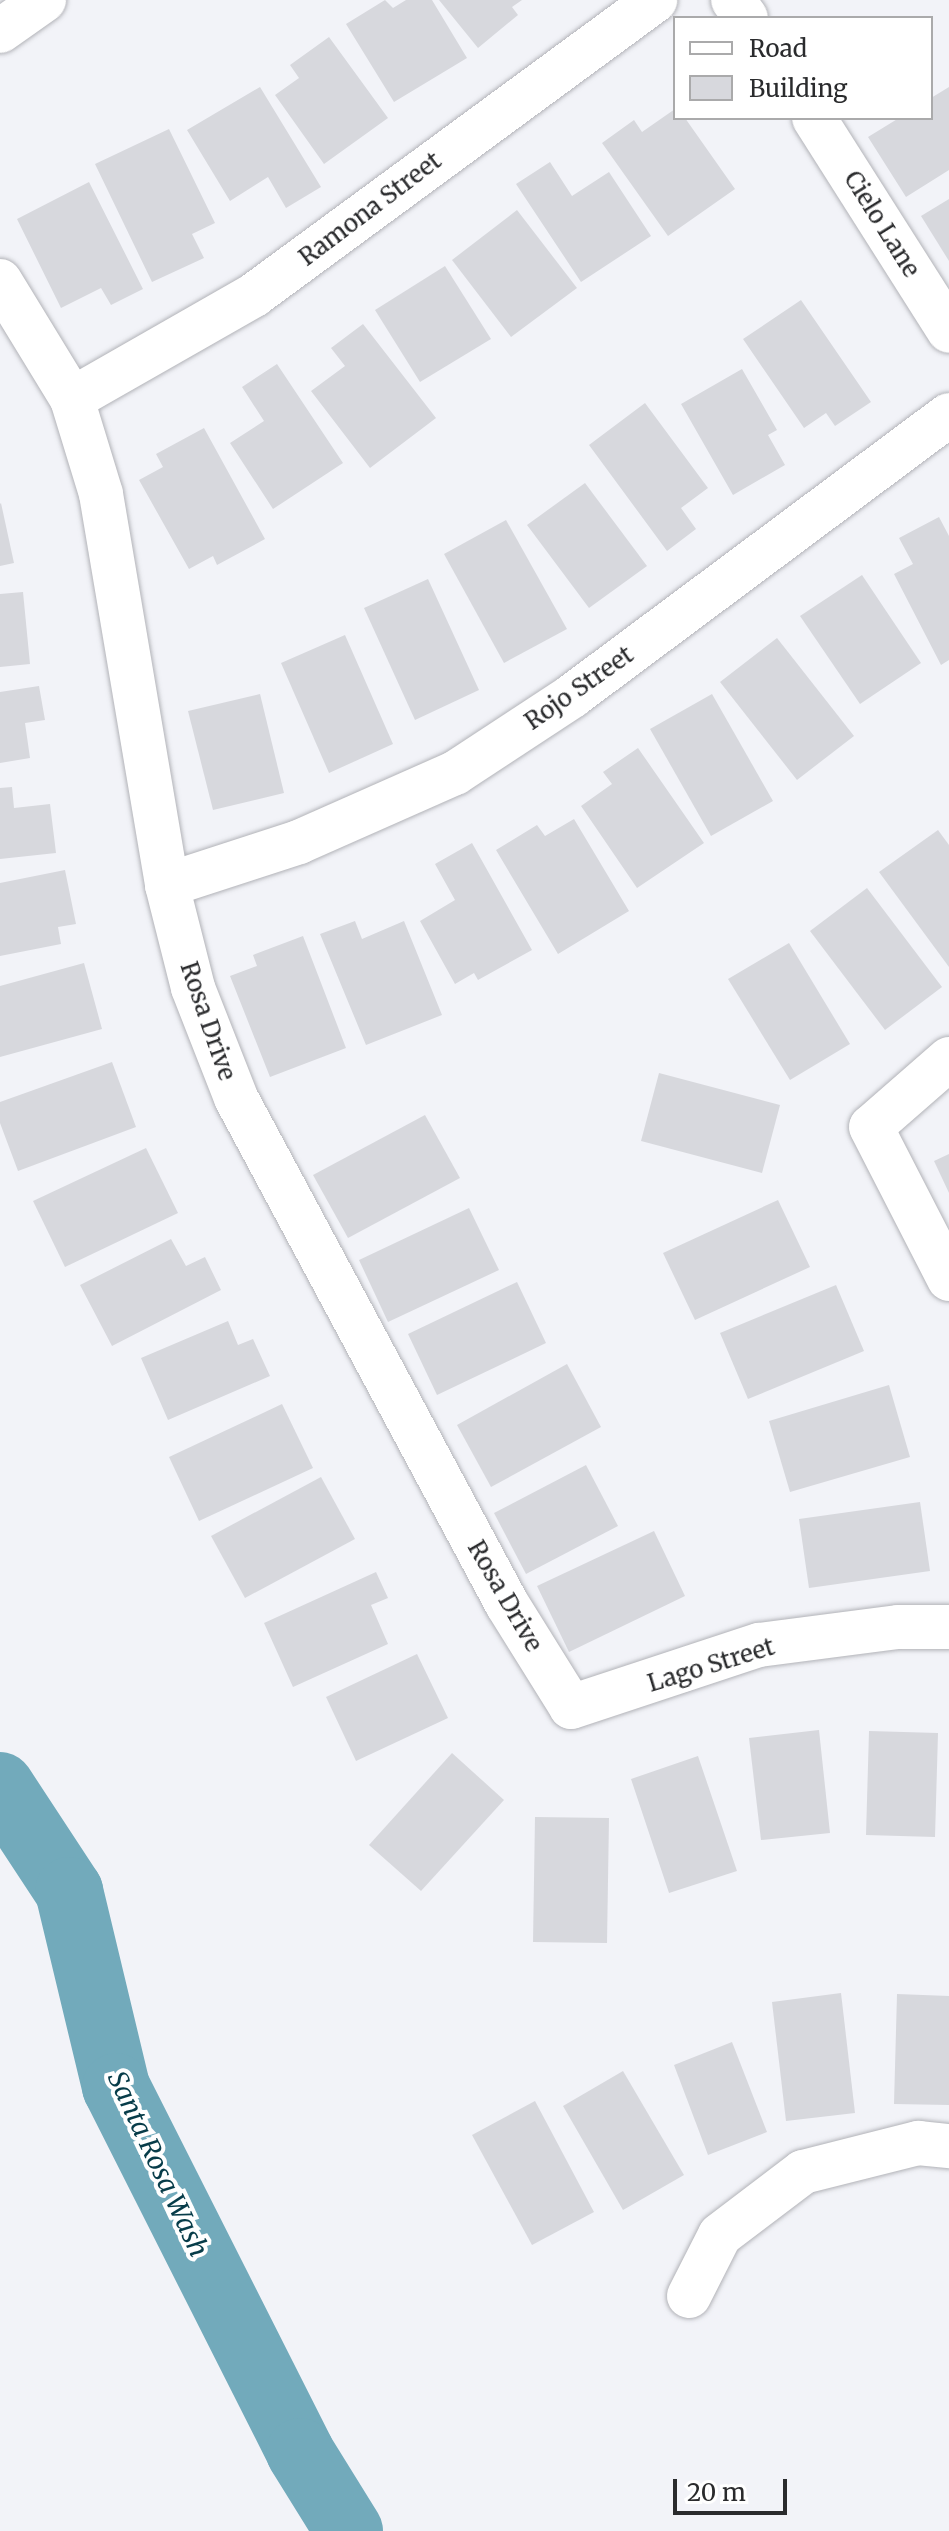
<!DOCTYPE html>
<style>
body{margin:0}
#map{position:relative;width:949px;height:2531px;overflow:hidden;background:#f2f3f8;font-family:Merriweather,serif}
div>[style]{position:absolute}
.river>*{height:68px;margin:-34px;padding:0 34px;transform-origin:34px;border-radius:34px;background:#72aabb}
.building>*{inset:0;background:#d7d8dd}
.roads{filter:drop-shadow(0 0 2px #b2b3b8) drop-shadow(0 0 2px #b2b3b8)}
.minor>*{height:44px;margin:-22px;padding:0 22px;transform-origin:22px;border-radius:22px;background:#fff}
span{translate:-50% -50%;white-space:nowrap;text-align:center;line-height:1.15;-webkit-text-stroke:8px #fff;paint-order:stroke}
.street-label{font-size:24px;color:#2a2b2d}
.water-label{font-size:26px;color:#073c49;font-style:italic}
.legend{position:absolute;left:673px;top:16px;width:260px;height:104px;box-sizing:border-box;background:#fff;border:2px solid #aaaaab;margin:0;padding:10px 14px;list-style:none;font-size:24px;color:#2a2b2d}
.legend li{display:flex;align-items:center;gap:16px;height:40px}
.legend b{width:40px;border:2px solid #aaaaab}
.scale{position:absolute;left:673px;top:2479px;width:114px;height:36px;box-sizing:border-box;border:4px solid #2a2b2d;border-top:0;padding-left:10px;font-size:24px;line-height:28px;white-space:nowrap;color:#2a2b2d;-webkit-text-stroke:6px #fff;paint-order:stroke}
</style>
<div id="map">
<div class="river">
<div style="left:0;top:1786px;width:126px;rotate:56.7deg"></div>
<div style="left:69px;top:1891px;width:202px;rotate:76.5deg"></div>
<div style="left:116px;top:2087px;width:409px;rotate:63.2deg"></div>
<div style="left:300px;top:2452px;width:93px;rotate:58.2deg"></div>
</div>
<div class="building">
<div style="clip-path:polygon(385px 0,393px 8px,406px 0,432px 0,467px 58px,394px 102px,346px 24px)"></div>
<div style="clip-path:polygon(439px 0,522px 0,512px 7px,518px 15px,478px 48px)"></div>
<div style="clip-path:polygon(329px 37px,388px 118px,324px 164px,275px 95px,299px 78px,290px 65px)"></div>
<div style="clip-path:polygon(260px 87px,321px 187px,286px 208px,268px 177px,230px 201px,187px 130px)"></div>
<div style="clip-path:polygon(949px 87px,949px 170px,906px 197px,868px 137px,899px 118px,931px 118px,931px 98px)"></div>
<div style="clip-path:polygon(675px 109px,675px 118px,685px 118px,735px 189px,668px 236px,602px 143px,634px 120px,642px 132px)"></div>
<div style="clip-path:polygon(169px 129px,215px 223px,192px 234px,204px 258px,152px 282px,95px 164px)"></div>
<div style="clip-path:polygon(550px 162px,572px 196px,609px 172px,651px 236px,581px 282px,516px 184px)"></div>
<div style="clip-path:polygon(89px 182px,143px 289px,111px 305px,101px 288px,61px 308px,17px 219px)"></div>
<div style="clip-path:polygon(949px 199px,949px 261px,921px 216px)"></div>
<div style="clip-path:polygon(517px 210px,577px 288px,511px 337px,452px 260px)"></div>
<div style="clip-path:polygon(445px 266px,491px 339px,420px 382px,375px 310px)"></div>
<div style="clip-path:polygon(801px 300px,871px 402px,835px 426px,826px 413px,804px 428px,743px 339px)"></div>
<div style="clip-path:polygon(363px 324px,436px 418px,370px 468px,311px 391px,345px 366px,331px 348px)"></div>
<div style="clip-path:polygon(277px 364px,343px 463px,273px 509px,230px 443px,264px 421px,242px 387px)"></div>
<div style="clip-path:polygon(742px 369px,777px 430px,768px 435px,785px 465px,733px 495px,681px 404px)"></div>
<div style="clip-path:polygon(645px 403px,708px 488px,681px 508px,696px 529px,667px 551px,589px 445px)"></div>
<div style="clip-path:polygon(204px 428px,265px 539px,217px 565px,213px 556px,189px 569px,139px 480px,163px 467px,156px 454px)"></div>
<div style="clip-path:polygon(585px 483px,647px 566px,589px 608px,527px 525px)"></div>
<div style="clip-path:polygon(1px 503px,14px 563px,0 566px,0 504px)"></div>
<div style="clip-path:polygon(939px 517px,949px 536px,949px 660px,941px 665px,894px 574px,913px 564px,899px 538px)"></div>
<div style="clip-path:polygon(506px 520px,567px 629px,504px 663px,444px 554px)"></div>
<div style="clip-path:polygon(862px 575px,921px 663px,860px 704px,800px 616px)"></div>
<div style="clip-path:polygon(428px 579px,479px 690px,415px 720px,364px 608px)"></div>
<div style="clip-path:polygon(23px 592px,30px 664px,0 667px,0 594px)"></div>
<div style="clip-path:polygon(345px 635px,393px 744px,329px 773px,281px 663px)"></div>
<div style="clip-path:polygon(777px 638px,854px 736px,797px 780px,720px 682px)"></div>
<div style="clip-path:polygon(39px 686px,45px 720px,25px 723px,30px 758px,0 763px,0 692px)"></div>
<div style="clip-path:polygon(260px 694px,284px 793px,213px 810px,188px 711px)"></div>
<div style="clip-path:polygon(712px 694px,773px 801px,711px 836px,650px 729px)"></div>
<div style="clip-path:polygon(638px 748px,704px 843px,637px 888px,581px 806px,612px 784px,603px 772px)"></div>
<div style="clip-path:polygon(12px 787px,14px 808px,50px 804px,56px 853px,0 859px,0 788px)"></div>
<div style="clip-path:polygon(574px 819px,629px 911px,558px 954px,496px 850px,537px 825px,545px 836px)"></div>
<div style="clip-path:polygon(938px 830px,949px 845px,949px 967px,879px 872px)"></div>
<div style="clip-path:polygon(472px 843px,532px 950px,478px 980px,474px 973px,455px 984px,420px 921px,455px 900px,435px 864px)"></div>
<div style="clip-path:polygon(65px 870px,76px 924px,58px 927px,61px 944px,0 956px,0 883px)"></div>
<div style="clip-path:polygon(867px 888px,942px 987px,885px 1030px,810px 931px)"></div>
<div style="clip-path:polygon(355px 921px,362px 939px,404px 921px,442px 1015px,366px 1045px,320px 934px)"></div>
<div style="clip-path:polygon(303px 936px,346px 1048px,270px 1077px,230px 976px,257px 966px,253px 955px)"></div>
<div style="clip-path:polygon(789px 943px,850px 1044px,790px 1080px,728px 979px)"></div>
<div style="clip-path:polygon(84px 963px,102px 1029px,0 1057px,0 986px)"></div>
<div style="clip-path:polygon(112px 1062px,136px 1127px,18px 1171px,0 1123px,0 1102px)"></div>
<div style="clip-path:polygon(659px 1073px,780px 1105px,762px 1173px,641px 1141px)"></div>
<div style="clip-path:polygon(425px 1115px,460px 1178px,348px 1238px,313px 1175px)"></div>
<div style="clip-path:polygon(146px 1148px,178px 1213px,65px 1267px,33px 1201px)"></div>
<div style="clip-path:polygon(949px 1154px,949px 1193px,934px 1161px)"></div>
<div style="clip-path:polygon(778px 1200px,810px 1267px,695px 1320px,663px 1253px)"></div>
<div style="clip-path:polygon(469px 1208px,499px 1270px,388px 1322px,359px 1260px)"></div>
<div style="clip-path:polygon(171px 1239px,186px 1266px,205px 1257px,221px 1290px,112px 1346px,80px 1285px)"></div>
<div style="clip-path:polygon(517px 1282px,546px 1343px,437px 1395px,408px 1334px)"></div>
<div style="clip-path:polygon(836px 1285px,864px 1351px,748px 1399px,720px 1333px)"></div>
<div style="clip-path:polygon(228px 1321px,238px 1345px,253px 1339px,270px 1376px,168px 1420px,141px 1358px)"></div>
<div style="clip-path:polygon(567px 1364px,601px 1427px,491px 1487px,457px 1425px)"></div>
<div style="clip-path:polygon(889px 1385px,910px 1457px,790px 1492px,769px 1421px)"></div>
<div style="clip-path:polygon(282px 1404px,313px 1468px,199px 1521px,169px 1457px)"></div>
<div style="clip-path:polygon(586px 1465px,618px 1526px,526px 1574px,494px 1513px)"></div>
<div style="clip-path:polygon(321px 1477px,355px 1539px,245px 1598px,211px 1536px)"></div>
<div style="clip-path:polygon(920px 1502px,930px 1571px,809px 1588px,799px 1519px)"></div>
<div style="clip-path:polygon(654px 1531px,685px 1596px,569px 1652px,537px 1586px)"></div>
<div style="clip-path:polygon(376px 1572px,388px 1598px,371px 1605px,388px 1644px,293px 1687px,264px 1623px)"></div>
<div style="clip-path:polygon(417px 1654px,448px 1718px,356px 1761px,326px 1697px)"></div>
<div style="clip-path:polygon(819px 1730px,830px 1833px,761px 1840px,749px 1738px)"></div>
<div style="clip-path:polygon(869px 1731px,938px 1733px,935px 1837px,866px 1835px)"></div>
<div style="clip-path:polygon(452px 1753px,504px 1800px,421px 1891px,369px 1845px)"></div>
<div style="clip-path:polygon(698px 1756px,737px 1871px,669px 1893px,631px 1779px)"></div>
<div style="clip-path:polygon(535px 1817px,609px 1818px,607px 1943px,533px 1942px)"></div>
<div style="clip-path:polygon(841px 1993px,855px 2113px,786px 2121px,772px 2002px)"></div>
<div style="clip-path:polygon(897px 1994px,949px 1996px,949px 2105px,894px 2104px)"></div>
<div style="clip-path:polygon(732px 2042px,767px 2132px,708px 2155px,674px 2065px)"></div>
<div style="clip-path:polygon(623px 2071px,684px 2175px,623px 2210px,563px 2106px)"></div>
<div style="clip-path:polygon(535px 2101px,594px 2212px,532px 2245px,472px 2135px)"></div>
</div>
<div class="roads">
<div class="minor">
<div style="left:733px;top:0;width:22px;rotate:54deg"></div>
<div style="left:0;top:31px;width:54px;rotate:-35.2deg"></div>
<div style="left:814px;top:118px;width:252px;rotate:57.6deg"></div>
<div style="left:0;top:281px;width:138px;rotate:58.6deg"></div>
<div style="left:72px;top:399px;width:99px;rotate:73deg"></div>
<div style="left:101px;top:494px;width:397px;rotate:80.4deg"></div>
<div style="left:167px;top:885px;width:106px;rotate:75.8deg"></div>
<div style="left:193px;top:988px;width:118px;rotate:68.6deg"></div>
<div style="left:236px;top:1098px;width:574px;rotate:61.83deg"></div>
<div style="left:507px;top:1604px;width:121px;rotate:58.1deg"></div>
<div style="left:571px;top:1707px;width:198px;rotate:-18.3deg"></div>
<div style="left:759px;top:1645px;width:140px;rotate:-7.4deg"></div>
<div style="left:898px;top:1627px;width:51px"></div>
<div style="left:72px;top:399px;width:210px;rotate:-29.7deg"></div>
<div style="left:254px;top:295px;width:498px;rotate:-36.3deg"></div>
<div style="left:167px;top:885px;width:139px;rotate:-18deg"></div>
<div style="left:299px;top:842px;width:171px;rotate:-23.9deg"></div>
<div style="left:455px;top:773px;width:140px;rotate:-33.3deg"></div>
<div style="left:572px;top:696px;width:470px;rotate:-36.7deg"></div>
<div style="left:949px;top:1059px;width:103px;rotate:138.9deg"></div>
<div style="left:871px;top:1127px;width:171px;rotate:62.8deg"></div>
<div style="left:689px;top:2296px;width:68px;rotate:-63.1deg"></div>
<div style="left:720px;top:2235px;width:104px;rotate:-37.2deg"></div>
<div style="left:803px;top:2172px;width:119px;rotate:-14.2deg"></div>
<div style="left:918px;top:2143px;width:31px;rotate:6deg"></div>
</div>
</div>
<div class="street-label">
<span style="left:370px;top:209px;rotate:-37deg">Ramona Street</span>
<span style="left:882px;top:224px;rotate:58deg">Cielo Lane</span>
<span style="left:579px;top:688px;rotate:-35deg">Rojo Street</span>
<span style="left:208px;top:1021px;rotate:71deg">Rosa Drive</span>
<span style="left:505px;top:1596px;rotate:60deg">Rosa Drive</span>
<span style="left:711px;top:1665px;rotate:-17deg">Lago Street</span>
</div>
<div class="water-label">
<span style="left:158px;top:2164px;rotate:65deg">Santa Rosa Wash</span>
</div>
<ul class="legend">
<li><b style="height:10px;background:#fff"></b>Road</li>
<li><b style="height:22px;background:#d7d8dd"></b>Building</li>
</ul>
<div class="scale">20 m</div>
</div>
